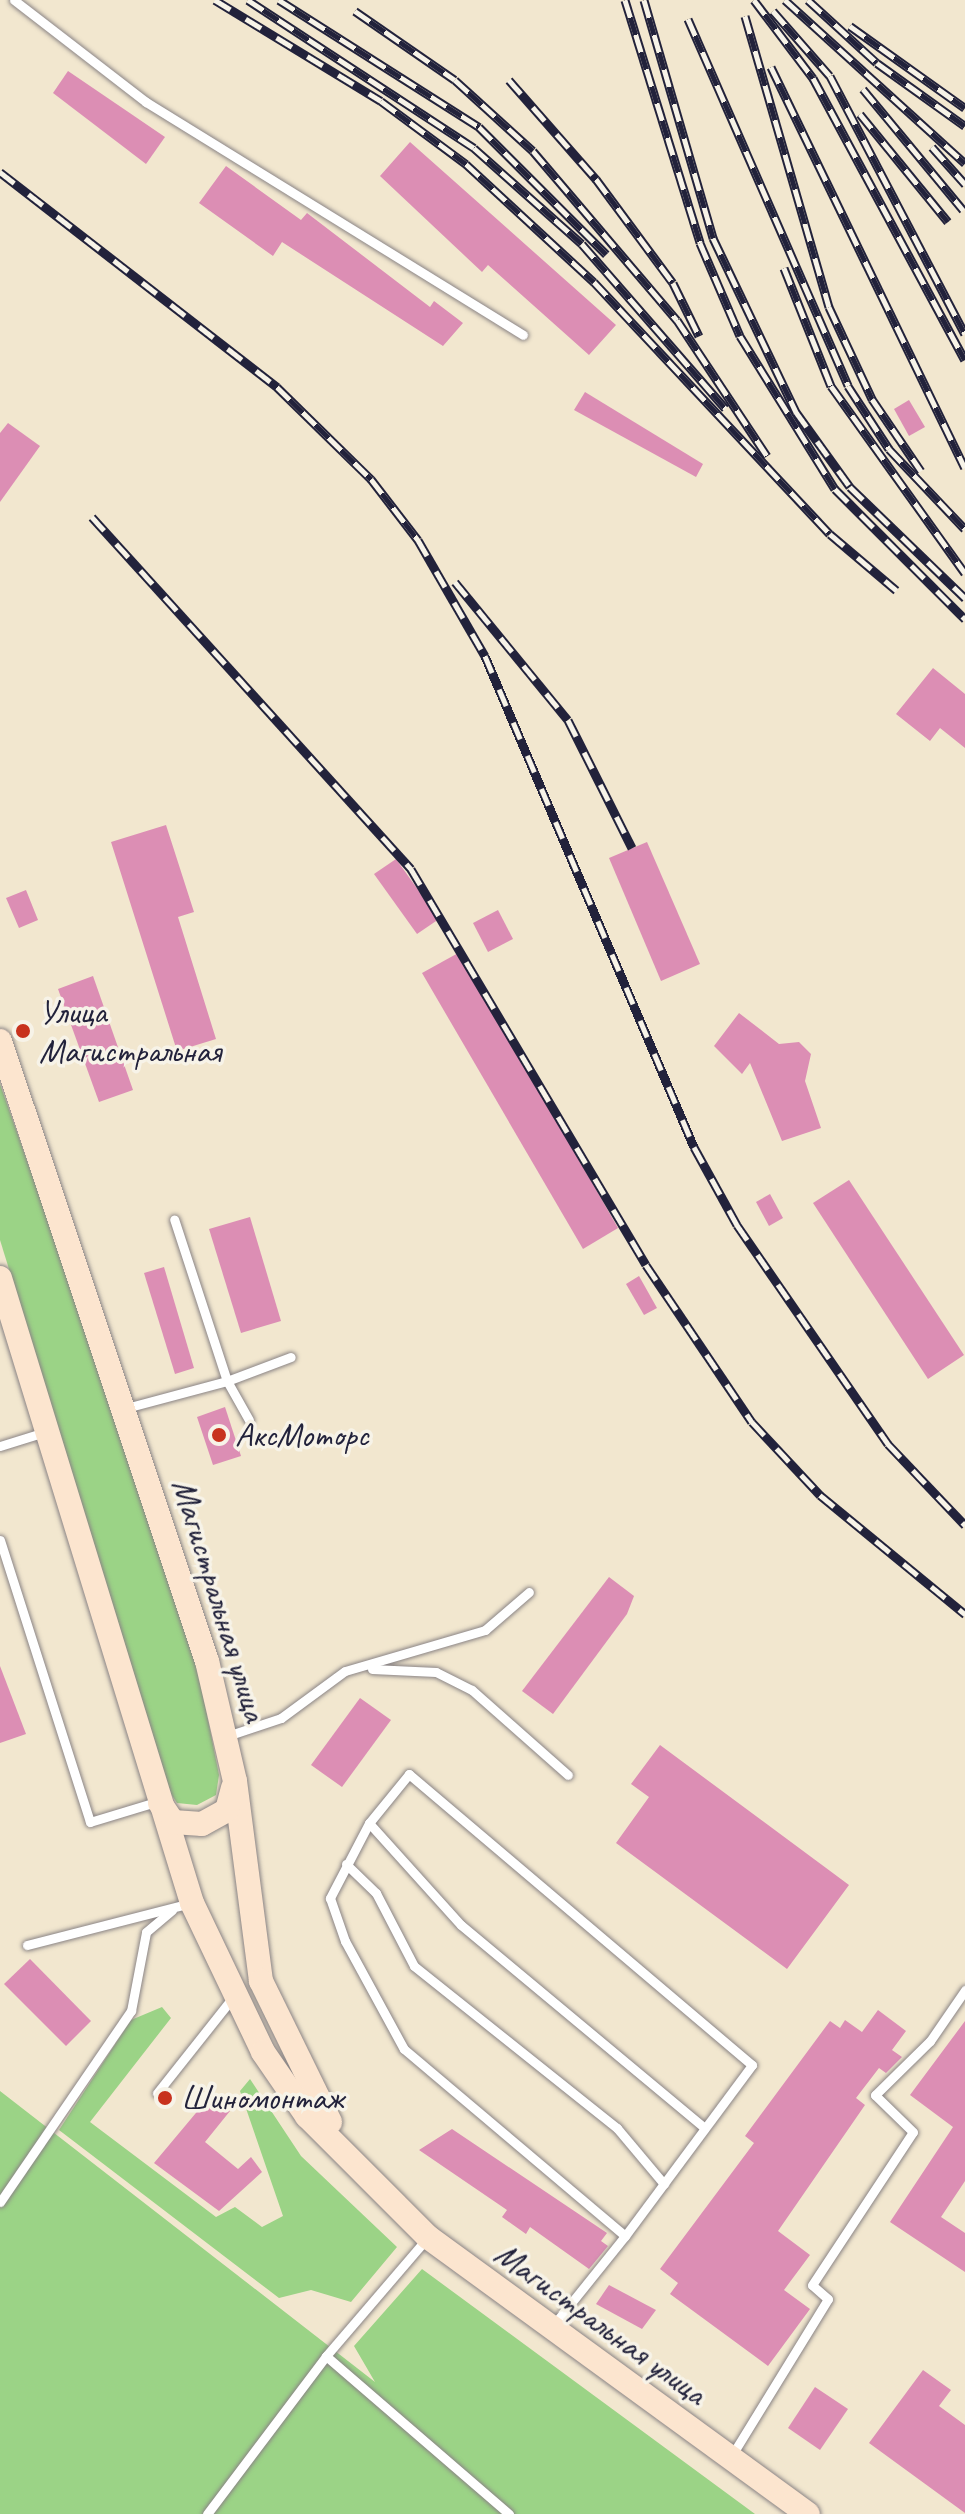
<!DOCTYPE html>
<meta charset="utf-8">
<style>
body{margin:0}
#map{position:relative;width:965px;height:2514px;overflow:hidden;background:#f2e7cf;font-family:Caveat,sans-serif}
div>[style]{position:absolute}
.green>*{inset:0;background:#9bd386}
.building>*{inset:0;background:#dc8eb4}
.roads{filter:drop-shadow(0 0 2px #8a8485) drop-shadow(0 0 2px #8a8485)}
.service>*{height:9px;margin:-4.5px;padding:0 4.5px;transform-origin:4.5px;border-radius:4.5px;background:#fff}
.secondary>*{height:24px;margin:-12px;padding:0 12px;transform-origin:12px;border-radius:12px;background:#fce5cf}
.rail>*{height:9px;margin-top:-4.5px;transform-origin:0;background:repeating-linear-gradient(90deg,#f7f3e8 0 18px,#22223b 0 36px);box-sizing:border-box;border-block:2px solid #22223b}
.dots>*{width:22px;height:22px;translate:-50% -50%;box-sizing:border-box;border:4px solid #f7f3e8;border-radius:50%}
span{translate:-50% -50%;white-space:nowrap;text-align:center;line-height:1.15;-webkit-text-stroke:7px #f7f3e8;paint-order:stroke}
.poi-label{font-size:34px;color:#22223b}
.left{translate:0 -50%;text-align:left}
.street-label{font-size:34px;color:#22223b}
</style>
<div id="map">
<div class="green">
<div style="clip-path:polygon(0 1084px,152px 1515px,200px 1679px,219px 1775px,216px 1795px,197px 1805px,177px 1803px,171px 1794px,0 1240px)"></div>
<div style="clip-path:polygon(162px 2007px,171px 2018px,90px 2122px,216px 2217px,235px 2207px,262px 2227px,283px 2216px,240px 2091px,250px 2079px,301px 2156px,397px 2247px,351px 2302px,311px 2290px,279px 2298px,59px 2130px,131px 2020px)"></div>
<div style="clip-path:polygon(0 2091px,375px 2382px,354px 2346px,422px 2269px,755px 2514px,0 2514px)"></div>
</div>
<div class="building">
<div style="clip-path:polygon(68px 71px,165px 137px,146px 164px,53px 93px)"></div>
<div style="clip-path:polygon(410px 142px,616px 325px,589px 355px,488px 265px,482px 272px,380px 176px)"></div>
<div style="clip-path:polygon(226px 166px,301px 220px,307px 213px,430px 307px,434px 301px,463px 323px,443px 346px,282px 242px,273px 256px,199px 203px)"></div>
<div style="clip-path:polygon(585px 392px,703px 464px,696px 477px,574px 410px)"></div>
<div style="clip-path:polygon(909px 400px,925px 427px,909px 436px,894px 409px)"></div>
<div style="clip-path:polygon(8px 423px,40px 446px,0 502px,0 433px)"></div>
<div style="clip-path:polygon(933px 668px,965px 694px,965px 748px,940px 728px,930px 741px,896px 714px)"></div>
<div style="clip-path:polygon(166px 825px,194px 912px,178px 917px,216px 1039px,177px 1051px,111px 842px)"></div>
<div style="clip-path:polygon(647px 842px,700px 964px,661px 981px,609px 858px)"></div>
<div style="clip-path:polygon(396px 859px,439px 919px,417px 934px,374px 874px)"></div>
<div style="clip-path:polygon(26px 890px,38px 920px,19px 928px,6px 898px)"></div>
<div style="clip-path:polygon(498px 910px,513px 939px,488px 952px,473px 923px)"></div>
<div style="clip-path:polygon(460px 952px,618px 1228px,583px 1249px,422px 973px)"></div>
<div style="clip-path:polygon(93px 976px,133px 1090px,99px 1102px,58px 989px)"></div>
<div style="clip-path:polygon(739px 1013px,779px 1044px,799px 1042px,811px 1054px,805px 1081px,821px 1128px,782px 1141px,750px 1063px,742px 1074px,714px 1046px)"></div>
<div style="clip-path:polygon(849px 1180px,964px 1355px,928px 1379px,813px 1203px)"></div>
<div style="clip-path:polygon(770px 1194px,783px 1218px,769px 1226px,756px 1202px)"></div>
<div style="clip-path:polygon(250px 1217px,281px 1321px,241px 1333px,209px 1229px)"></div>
<div style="clip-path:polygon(164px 1267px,194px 1368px,175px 1374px,144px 1273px)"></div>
<div style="clip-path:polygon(639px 1276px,657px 1308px,644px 1315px,626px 1284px)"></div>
<div style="clip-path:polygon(225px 1407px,241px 1456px,213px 1465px,197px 1417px)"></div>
<div style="clip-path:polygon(609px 1577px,634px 1596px,627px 1614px,553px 1714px,522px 1691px)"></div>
<div style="clip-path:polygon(0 1666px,26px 1734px,0 1743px)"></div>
<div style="clip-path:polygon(360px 1698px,391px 1720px,342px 1787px,311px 1765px)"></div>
<div style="clip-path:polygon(660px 1745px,849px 1885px,787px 1969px,616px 1843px,649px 1797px,631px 1784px)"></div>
<div style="clip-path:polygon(30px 1959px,91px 2021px,66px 2046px,4px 1984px)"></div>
<div style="clip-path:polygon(878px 2010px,906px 2031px,892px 2050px,902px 2057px,886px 2073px,879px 2068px,856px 2098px,865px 2105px,778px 2231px,810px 2255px,784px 2290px,810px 2309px,768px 2366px,670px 2294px,678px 2283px,660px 2269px,754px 2143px,745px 2136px,830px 2021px,840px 2028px,845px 2020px,862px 2032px)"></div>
<div style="clip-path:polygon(965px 2021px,965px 2181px,941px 2217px,965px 2233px,965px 2272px,890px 2222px,953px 2127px,910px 2095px)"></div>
<div style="clip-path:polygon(211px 2095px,230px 2111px,205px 2142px,238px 2169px,251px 2157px,262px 2172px,219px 2211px,154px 2163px)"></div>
<div style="clip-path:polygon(452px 2129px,607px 2233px,601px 2241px,608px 2246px,589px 2269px,530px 2227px,526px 2234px,502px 2217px,507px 2210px,419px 2150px)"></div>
<div style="clip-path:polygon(609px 2285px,656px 2310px,642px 2329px,596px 2304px)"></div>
<div style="clip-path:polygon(923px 2370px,951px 2390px,939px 2406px,965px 2425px,965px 2513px,869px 2443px)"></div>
<div style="clip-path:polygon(815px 2387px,848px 2409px,820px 2450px,788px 2428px)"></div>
</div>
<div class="roads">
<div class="service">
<div style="left:14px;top:0;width:167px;rotate:37.7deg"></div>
<div style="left:146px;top:102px;width:443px;rotate:31.7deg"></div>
<div style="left:126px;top:1408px;width:105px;rotate:-15deg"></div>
<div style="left:227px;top:1381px;width:170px;rotate:-108.1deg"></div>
<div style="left:249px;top:1420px;width:45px;rotate:-119.4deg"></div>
<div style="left:227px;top:1381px;width:68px;rotate:-20.6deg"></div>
<div style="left:0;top:1446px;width:47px;rotate:-17.3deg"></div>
<div style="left:0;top:1540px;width:296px;rotate:72.3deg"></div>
<div style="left:90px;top:1822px;width:72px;rotate:-16.9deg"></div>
<div style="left:372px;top:1669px;width:64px;rotate:2.7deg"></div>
<div style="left:436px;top:1672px;width:40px;rotate:26.6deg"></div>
<div style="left:472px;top:1690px;width:128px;rotate:41.5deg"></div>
<div style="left:227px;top:1736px;width:57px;rotate:-18.4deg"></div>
<div style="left:281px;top:1718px;width:79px;rotate:-36.3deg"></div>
<div style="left:345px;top:1671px;width:146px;rotate:-16.3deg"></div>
<div style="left:485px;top:1630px;width:58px;rotate:-40.8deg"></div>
<div style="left:369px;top:1823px;width:137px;rotate:48deg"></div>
<div style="left:461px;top:1925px;width:317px;rotate:39.8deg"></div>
<div style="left:346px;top:1864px;width:42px;rotate:44deg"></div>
<div style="left:376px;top:1893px;width:82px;rotate:62.5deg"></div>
<div style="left:414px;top:1966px;width:260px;rotate:38.6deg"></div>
<div style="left:617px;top:2128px;width:73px;rotate:50deg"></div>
<div style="left:27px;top:1945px;width:168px;rotate:-14.4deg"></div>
<div style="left:157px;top:2093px;width:122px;rotate:-51.6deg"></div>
<div style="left:0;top:2202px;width:232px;rotate:-55.6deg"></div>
<div style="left:131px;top:2011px;width:80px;rotate:-79.2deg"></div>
<div style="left:146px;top:1932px;width:34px;rotate:-40deg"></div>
<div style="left:551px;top:2328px;width:118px;rotate:-51.2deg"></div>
<div style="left:625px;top:2236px;width:213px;rotate:-53.4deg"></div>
<div style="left:752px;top:2065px;width:450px;rotate:-139.7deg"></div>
<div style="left:409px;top:1774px;width:63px;rotate:129.2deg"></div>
<div style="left:369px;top:1823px;width:85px;rotate:117.5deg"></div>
<div style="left:330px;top:1898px;width:46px;rotate:70.8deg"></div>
<div style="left:345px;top:1941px;width:123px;rotate:61.4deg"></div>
<div style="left:404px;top:2049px;width:289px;rotate:40.2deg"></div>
<div style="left:326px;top:2356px;width:242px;rotate:40.8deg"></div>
<div style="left:732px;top:2455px;width:183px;rotate:-58.4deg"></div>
<div style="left:828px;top:2299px;width:21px;rotate:-139deg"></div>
<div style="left:812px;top:2285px;width:183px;rotate:-56.6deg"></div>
<div style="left:913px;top:2132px;width:53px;rotate:-135.8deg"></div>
<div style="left:875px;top:2095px;width:77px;rotate:-44.5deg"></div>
<div style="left:930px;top:2041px;width:62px;rotate:-55.5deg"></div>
<div style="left:207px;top:2514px;width:198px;rotate:-53deg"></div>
<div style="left:326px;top:2356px;width:155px;rotate:-49.4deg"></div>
</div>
<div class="secondary">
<div style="left:0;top:1041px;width:654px;rotate:71.54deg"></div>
<div style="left:207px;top:1661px;width:123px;rotate:76.9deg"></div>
<div style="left:235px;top:1781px;width:202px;rotate:82.6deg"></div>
<div style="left:261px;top:1981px;width:157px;rotate:63.9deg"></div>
<div style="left:0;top:1278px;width:654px;rotate:72.92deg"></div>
<div style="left:192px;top:1903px;width:165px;rotate:64.5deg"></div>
<div style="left:263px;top:2052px;width:78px;rotate:55.5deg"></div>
<div style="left:307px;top:2116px;width:171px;rotate:45deg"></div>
<div style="left:428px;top:2237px;width:470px;rotate:36.1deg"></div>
<div style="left:160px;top:1803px;width:23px;rotate:56deg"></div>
<div style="left:173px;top:1822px;width:29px;rotate:4deg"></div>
<div style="left:202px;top:1824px;width:29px;rotate:-29deg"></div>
<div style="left:227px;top:1810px;width:23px;rotate:-75deg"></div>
</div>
</div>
<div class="rail">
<div style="left:215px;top:0;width:194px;rotate:31.3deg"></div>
<div style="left:381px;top:101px;width:106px;rotate:36.5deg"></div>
<div style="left:466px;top:164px;width:174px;rotate:42.7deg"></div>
<div style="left:594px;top:282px;width:345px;rotate:46.9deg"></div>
<div style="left:830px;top:534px;width:87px;rotate:40.3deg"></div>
<div style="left:248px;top:0;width:270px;rotate:33.2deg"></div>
<div style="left:474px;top:148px;width:144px;rotate:41.6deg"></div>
<div style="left:582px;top:244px;width:218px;rotate:48.9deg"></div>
<div style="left:279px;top:0;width:237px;rotate:32.4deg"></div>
<div style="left:479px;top:127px;width:180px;rotate:45deg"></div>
<div style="left:625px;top:0;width:254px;rotate:72.8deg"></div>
<div style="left:700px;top:243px;width:101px;rotate:66.7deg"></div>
<div style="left:740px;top:336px;width:180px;rotate:58.2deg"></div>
<div style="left:835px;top:489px;width:184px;rotate:45deg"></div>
<div style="left:644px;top:0;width:248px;rotate:73.8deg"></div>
<div style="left:713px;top:238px;width:193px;rotate:64.5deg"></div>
<div style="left:796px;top:412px;width:92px;rotate:54.2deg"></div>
<div style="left:850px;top:487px;width:160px;rotate:44deg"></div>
<div style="left:754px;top:0;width:98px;rotate:52.9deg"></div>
<div style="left:813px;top:78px;width:320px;rotate:61.7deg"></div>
<div style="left:785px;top:0;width:243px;rotate:42.2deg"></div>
<div style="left:808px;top:0;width:93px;rotate:42.4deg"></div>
<div style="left:877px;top:63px;width:108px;rotate:35.6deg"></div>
<div style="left:355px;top:11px;width:121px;rotate:34.6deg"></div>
<div style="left:455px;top:80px;width:105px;rotate:42.3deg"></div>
<div style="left:533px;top:151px;width:222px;rotate:49.6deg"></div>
<div style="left:677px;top:320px;width:163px;rotate:56.5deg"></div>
<div style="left:773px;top:11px;width:86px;rotate:48.8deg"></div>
<div style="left:830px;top:76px;width:291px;rotate:62.4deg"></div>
<div style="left:745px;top:16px;width:303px;rotate:73.9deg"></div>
<div style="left:829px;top:307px;width:102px;rotate:64.9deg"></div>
<div style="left:872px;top:399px;width:87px;rotate:55.8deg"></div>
<div style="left:688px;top:19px;width:400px;rotate:66.4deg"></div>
<div style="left:848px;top:386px;width:75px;rotate:56.9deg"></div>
<div style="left:889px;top:449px;width:110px;rotate:46.5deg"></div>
<div style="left:850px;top:26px;width:141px;rotate:35.5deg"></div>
<div style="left:771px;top:67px;width:445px;rotate:64.2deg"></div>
<div style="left:509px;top:80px;width:132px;rotate:48.7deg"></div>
<div style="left:596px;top:179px;width:129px;rotate:53.5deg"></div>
<div style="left:673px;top:283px;width:59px;rotate:63.9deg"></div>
<div style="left:863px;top:89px;width:157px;rotate:50.4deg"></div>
<div style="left:860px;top:114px;width:139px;rotate:50.8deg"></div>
<div style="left:932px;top:147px;width:50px;rotate:48.3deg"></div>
<div style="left:0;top:172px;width:351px;rotate:37.8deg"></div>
<div style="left:277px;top:387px;width:132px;rotate:44.4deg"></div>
<div style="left:371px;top:479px;width:77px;rotate:52.4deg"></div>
<div style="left:418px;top:540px;width:134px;rotate:60deg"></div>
<div style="left:485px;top:656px;width:534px;rotate:66.94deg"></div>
<div style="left:694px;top:1147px;width:89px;rotate:61.1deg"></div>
<div style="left:737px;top:1225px;width:266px;rotate:55.4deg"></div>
<div style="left:888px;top:1444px;width:112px;rotate:46.5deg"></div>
<div style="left:784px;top:268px;width:127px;rotate:68.3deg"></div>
<div style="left:831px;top:386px;width:230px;rotate:54.4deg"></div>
<div style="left:92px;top:517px;width:475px;rotate:47.8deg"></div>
<div style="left:411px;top:869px;width:460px;rotate:59.3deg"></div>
<div style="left:646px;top:1265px;width:189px;rotate:56deg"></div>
<div style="left:752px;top:1422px;width:100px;rotate:47deg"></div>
<div style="left:820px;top:1495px;width:188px;rotate:39.4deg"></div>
<div style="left:455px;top:582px;width:178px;rotate:50.7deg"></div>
<div style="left:568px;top:720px;width:143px;rotate:63.4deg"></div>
</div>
<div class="dots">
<div style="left:23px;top:1031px;background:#c8321e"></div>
<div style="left:219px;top:1435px;background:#c8321e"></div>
<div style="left:165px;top:2098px;background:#c8321e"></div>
</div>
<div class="poi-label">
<span class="left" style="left:39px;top:1031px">Улица<br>Магистральная</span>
<span class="left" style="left:235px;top:1435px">АксМоторс</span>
<span class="left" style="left:181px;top:2098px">Шиномонтаж</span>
</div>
<div class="street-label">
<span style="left:220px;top:1600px;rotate:73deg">Магистральная улица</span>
<span style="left:601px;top:2323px;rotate:36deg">Магистральная улица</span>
</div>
</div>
